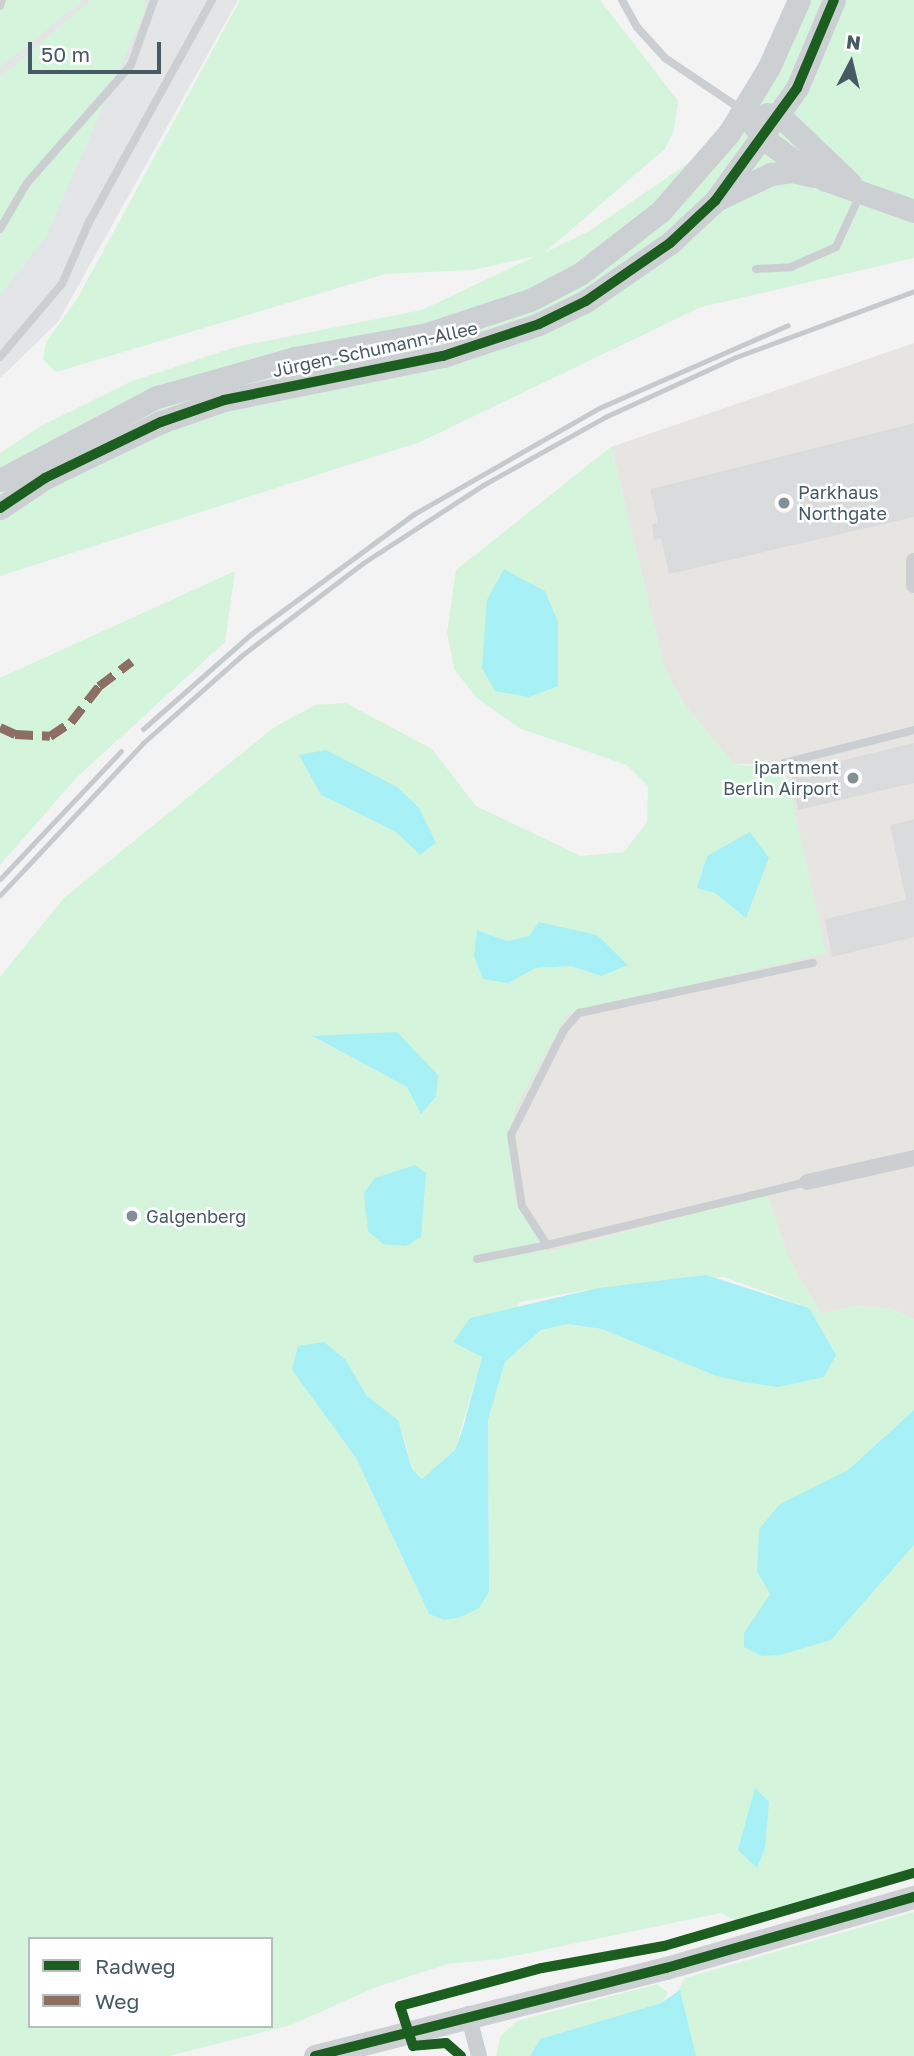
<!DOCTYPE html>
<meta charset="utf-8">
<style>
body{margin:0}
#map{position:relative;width:914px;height:2056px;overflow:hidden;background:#f3f3f3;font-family:"Golos Text",sans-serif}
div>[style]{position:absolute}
.commercial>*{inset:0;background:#e7e5e1}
.airport>*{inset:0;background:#e3e5e6}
.green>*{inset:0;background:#d5f4dc}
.water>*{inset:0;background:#a7f0f5}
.building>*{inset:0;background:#dadbdc}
.lane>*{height:8px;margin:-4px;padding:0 4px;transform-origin:4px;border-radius:4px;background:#cbcfd2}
.street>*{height:16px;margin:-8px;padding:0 8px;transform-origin:8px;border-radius:8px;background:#cbcfd2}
.secondary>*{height:23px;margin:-11.5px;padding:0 11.5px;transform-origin:11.5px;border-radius:11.5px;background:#ccd0d3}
.rail>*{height:5px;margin:-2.5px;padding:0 2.5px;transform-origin:2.5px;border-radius:2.5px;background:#c7cacc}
.quiet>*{height:9px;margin-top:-4.5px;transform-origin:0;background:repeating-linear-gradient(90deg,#8d6e63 0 18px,transparent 0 27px)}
.cycleway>*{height:10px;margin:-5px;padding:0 5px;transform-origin:5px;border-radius:5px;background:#1b5e20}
.dots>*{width:19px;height:19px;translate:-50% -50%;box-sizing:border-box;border:4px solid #fff;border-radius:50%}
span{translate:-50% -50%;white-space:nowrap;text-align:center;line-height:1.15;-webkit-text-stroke:5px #fff;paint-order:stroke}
.street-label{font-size:18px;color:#475962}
.poi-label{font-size:18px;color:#475962}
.left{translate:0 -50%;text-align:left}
.right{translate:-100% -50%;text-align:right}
.legend{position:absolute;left:28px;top:1937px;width:245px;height:91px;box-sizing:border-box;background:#fff;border:2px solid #b5bdc0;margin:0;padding:9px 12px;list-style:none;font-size:21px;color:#475962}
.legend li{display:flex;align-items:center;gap:14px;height:35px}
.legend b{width:35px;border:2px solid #b5bdc0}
.north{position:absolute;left:816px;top:28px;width:70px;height:70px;-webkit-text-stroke:5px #fff;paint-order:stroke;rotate:7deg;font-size:19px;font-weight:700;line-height:28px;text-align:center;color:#475962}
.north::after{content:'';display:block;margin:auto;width:24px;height:32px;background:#475962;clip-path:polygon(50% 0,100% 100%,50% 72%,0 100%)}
.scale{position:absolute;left:28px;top:42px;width:133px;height:32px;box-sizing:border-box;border:4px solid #475962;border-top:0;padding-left:9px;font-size:21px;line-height:24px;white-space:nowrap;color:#475962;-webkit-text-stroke:5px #fff;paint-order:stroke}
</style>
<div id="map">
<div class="commercial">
<div style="clip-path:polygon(914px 343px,914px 1320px,893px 1309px,854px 1306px,821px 1314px,789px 1259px,767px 1195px,547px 1252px,514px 1197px,509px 1135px,516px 1106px,566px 1014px,600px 1003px,756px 764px,734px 764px,686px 707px,665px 670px,611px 447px)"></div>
</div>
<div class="airport">
<div style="clip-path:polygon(0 0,238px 0,58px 322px,0 378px)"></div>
</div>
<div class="green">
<div style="clip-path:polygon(0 0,81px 0,81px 2px,0 67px)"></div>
<div style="clip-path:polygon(91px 0,144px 0,145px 11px,46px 237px,0 296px,0 78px)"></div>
<div style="clip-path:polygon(240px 0,600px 0,678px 101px,674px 130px,665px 149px,544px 253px,589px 231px,703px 153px,752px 80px,788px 0,914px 0,914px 258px,701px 307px,420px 442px,0 576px,0 453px,39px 427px,132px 381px,236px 347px,422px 310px,536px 256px,473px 270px,385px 274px,56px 372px,43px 359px,46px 342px,77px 299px)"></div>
<div style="clip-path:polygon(evenodd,611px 447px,665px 670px,686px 707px,734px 764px,777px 768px,788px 779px,826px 953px,567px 1014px,516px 1106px,509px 1135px,514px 1197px,548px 1252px,767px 1195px,789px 1259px,821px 1314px,854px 1306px,893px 1309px,914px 1320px,914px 1410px,848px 1470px,822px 1485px,757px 1572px,770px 1594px,744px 1634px,744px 1647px,831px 1640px,914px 1545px,914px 1868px,738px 1922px,721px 1913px,499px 1959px,448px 1964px,376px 1987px,291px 2025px,169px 2056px,0 2056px,0 977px,64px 898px,273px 728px,315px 705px,346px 703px,432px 749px,476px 806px,581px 856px,624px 852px,647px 822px,648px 786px,627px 765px,519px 728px,476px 697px,454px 669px,447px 632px,456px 570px,611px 447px,321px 795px,436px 843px,420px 855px,396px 832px,321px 795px,611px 447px,769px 858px,746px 917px,715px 893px,769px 858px,611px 447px,477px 930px,507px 941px,529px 936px,601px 976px,571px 966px,536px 968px,508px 983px,477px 930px,611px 447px,370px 1035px,436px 1097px,422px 1113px,407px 1087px,313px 1037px,370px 1035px,611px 447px,724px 1277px,809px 1308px,778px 1387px,716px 1376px,602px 1329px,568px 1324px,541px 1330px,505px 1362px,488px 1420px,489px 1592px,444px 1620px,429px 1614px,356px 1458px,292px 1370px,346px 1360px,367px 1396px,404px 1437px,412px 1469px,422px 1479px,455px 1450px,482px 1357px,520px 1302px,598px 1288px,724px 1277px,611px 447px,30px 1939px,271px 1939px,271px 2026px,30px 2026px,30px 1939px)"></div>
<div style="clip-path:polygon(235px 571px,225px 642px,76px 778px,0 865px,0 678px)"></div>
<div style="clip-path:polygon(914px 1912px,914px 2056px,695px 2056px,678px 1990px,685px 1978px)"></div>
<div style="clip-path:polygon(657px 1984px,668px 1993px,661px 2003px,540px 2039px,530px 2056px,496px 2056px,500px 2037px,517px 2021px)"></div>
</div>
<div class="water">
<div style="clip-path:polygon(504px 569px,545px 591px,558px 622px,558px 686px,529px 697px,495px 691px,482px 668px,487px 600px)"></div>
<div style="clip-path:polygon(326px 750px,397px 787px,419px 808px,436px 843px,420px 855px,396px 832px,321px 795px,299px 755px)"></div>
<div style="clip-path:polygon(750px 832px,769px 858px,746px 918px,715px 893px,697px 888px,707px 856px)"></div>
<div style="clip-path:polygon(539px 922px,597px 935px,628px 965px,601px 976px,571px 966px,536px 968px,508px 983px,483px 979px,474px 956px,477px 930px,507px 941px,529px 936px)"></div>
<div style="clip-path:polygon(397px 1032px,438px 1075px,436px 1097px,421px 1114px,407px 1087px,312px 1036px)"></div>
<div style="clip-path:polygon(415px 1165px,426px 1173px,421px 1237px,406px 1246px,383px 1244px,368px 1231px,364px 1193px,375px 1178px)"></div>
<div style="clip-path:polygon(706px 1275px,809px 1308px,836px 1355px,824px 1377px,778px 1387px,744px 1382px,716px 1376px,602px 1329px,568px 1324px,541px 1330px,505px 1362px,488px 1420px,489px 1592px,479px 1608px,461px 1617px,444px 1620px,429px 1614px,356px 1458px,292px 1370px,298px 1346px,324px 1342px,346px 1360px,367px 1396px,398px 1420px,412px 1469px,422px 1479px,455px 1450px,463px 1428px,482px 1357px,453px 1342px,470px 1318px,598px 1288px)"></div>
<div style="clip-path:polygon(914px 1410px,914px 1545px,831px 1640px,780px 1655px,762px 1656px,744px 1647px,744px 1633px,770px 1594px,757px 1572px,759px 1529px,780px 1504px,848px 1470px)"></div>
<div style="clip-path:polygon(755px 1788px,769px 1802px,765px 1848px,757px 1868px,738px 1850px)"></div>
<div style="clip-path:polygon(680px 1990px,696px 2056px,530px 2056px,540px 2039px,661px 2003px)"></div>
</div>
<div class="building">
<div style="clip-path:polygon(914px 423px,914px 517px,669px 574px,661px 538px,654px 540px,652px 524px,658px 523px,650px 489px)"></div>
<div style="clip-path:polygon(914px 743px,914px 783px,798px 810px,791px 773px)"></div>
<div style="clip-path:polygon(914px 819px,914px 937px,832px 957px,825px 919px,906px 900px,890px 825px)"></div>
</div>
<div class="lane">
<div style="left:622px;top:0;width:31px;rotate:61deg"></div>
<div style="left:637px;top:27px;width:42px;rotate:47.9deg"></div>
<div style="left:665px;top:58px;width:92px;rotate:33.9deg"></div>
<div style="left:0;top:6px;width:6px;rotate:-72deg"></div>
<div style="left:0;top:229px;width:53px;rotate:-59.6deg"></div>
<div style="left:27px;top:183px;width:157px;rotate:-48.6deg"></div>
<div style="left:131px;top:65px;width:69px;rotate:-70.5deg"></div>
<div style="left:756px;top:269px;width:35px;rotate:-3deg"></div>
<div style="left:791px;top:267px;width:49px;rotate:-24deg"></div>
<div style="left:836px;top:247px;width:57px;rotate:-65.2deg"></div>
<div style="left:0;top:357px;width:96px;rotate:-49.7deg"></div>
<div style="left:62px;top:284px;width:68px;rotate:-66.5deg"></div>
<div style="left:89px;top:222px;width:254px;rotate:-61deg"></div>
<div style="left:784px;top:763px;width:134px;rotate:-14.2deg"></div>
<div style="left:807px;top:1182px;width:268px;rotate:166.4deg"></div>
<div style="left:547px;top:1245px;width:46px;rotate:-122.7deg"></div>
<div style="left:522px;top:1206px;width:72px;rotate:-98.8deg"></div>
<div style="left:511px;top:1135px;width:118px;rotate:-63.2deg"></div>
<div style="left:564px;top:1030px;width:23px;rotate:-49deg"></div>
<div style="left:579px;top:1013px;width:239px;rotate:-12.1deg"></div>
<div style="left:477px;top:1259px;width:71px;rotate:-11.3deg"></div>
</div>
<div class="street">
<div style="left:914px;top:561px;width:24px;rotate:90deg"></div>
<div style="left:807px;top:1182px;width:110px;rotate:-12.6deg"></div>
<div style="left:468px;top:2014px;width:43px;rotate:75.3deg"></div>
</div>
<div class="secondary">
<div style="left:743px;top:111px;width:35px;rotate:53deg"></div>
<div style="left:764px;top:139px;width:37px;rotate:36deg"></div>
<div style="left:794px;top:161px;width:37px;rotate:31deg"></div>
<div style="left:826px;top:180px;width:93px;rotate:19.4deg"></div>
<div style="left:767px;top:114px;width:13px;rotate:9deg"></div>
<div style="left:780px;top:116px;width:97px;rotate:43.7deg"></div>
<div style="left:720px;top:198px;width:56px;rotate:-25.2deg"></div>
<div style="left:771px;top:174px;width:21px;rotate:-8deg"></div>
<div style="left:792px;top:171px;width:22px;rotate:13deg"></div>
<div style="left:0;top:480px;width:178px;rotate:-27.9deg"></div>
<div style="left:157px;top:397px;width:143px;rotate:-15.8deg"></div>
<div style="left:295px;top:358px;width:134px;rotate:-10.3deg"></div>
<div style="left:427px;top:334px;width:108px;rotate:-18.3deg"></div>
<div style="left:530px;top:300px;width:56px;rotate:-27.5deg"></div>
<div style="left:580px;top:274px;width:103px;rotate:-37.9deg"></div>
<div style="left:661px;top:211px;width:103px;rotate:-48.9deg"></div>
<div style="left:729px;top:133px;width:77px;rotate:-58.8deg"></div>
<div style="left:769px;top:67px;width:73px;rotate:-65.9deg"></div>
<div style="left:0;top:508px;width:54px;rotate:-33.7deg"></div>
<div style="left:45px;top:478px;width:129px;rotate:-25.8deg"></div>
<div style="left:161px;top:422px;width:67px;rotate:-19.2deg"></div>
<div style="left:224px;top:400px;width:223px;rotate:-11.4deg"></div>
<div style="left:443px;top:356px;width:101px;rotate:-18.4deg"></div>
<div style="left:539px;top:324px;width:52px;rotate:-26.1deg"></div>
<div style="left:586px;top:301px;width:102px;rotate:-34.6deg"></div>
<div style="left:670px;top:243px;width:62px;rotate:-43deg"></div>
<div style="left:715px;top:201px;width:140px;rotate:-54deg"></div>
<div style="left:797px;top:88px;width:95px;rotate:-67.2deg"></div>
<div style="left:315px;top:2056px;width:362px;rotate:-14.1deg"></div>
<div style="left:666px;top:1968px;width:258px;rotate:-16deg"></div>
</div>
<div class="rail">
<div style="left:143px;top:729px;width:144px;rotate:-41.3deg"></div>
<div style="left:251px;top:634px;width:202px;rotate:-36.4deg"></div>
<div style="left:414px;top:514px;width:213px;rotate:-29.8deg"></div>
<div style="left:599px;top:408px;width:206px;rotate:-23.7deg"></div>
<div style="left:0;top:879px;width:176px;rotate:-46.6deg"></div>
<div style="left:0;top:895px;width:209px;rotate:-46.7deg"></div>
<div style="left:143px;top:743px;width:131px;rotate:-41.6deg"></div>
<div style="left:241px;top:656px;width:153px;rotate:-37.3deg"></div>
<div style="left:363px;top:563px;width:143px;rotate:-33deg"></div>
<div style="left:483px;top:485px;width:140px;rotate:-29.1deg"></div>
<div style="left:605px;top:417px;width:144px;rotate:-24.6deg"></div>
<div style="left:736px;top:357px;width:190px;rotate:-20.3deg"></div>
</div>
<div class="quiet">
<div style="left:0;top:727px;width:17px;rotate:25deg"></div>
<div style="left:15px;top:734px;width:35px;rotate:3deg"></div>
<div style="left:50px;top:736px;width:25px;rotate:-34deg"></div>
<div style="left:71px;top:722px;width:46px;rotate:-52.1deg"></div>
<div style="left:99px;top:686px;width:41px;rotate:-37.1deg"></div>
</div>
<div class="cycleway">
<div style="left:0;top:508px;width:54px;rotate:-33.7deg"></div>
<div style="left:45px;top:478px;width:129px;rotate:-25.8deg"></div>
<div style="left:161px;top:422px;width:67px;rotate:-19.2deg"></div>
<div style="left:224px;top:400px;width:223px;rotate:-11.4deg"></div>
<div style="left:443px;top:356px;width:101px;rotate:-18.4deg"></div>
<div style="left:539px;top:324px;width:52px;rotate:-26.1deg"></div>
<div style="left:586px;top:301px;width:102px;rotate:-34.6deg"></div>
<div style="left:670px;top:243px;width:62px;rotate:-43deg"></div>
<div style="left:715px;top:201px;width:140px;rotate:-54deg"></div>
<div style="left:797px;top:88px;width:95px;rotate:-67.2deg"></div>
<div style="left:315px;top:2056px;width:362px;rotate:-14.1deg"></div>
<div style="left:666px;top:1968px;width:258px;rotate:-16deg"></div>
<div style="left:461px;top:2056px;width:20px;rotate:-139deg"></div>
<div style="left:446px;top:2043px;width:33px;rotate:175deg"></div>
<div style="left:413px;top:2046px;width:42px;rotate:-108deg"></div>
<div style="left:400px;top:2006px;width:147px;rotate:-15deg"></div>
<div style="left:542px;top:1968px;width:124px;rotate:-10.2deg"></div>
<div style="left:664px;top:1946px;width:260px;rotate:-16.3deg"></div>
</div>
<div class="dots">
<div style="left:784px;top:503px;background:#838f95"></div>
<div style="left:853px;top:778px;background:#838f95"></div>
<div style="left:132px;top:1216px;background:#838f95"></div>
</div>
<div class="street-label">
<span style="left:375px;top:349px;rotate:-12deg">Jürgen-Schumann-Allee</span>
</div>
<div class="poi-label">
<span class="left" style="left:798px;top:503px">Parkhaus<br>Northgate</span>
<span class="right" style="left:839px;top:778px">ipartment<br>Berlin Airport</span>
<span class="left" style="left:146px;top:1216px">Galgenberg</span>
</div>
<ul class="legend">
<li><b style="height:9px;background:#1b5e20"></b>Radweg</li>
<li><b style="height:9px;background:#8d6e63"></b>Weg</li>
</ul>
<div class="north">N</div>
<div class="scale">50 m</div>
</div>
